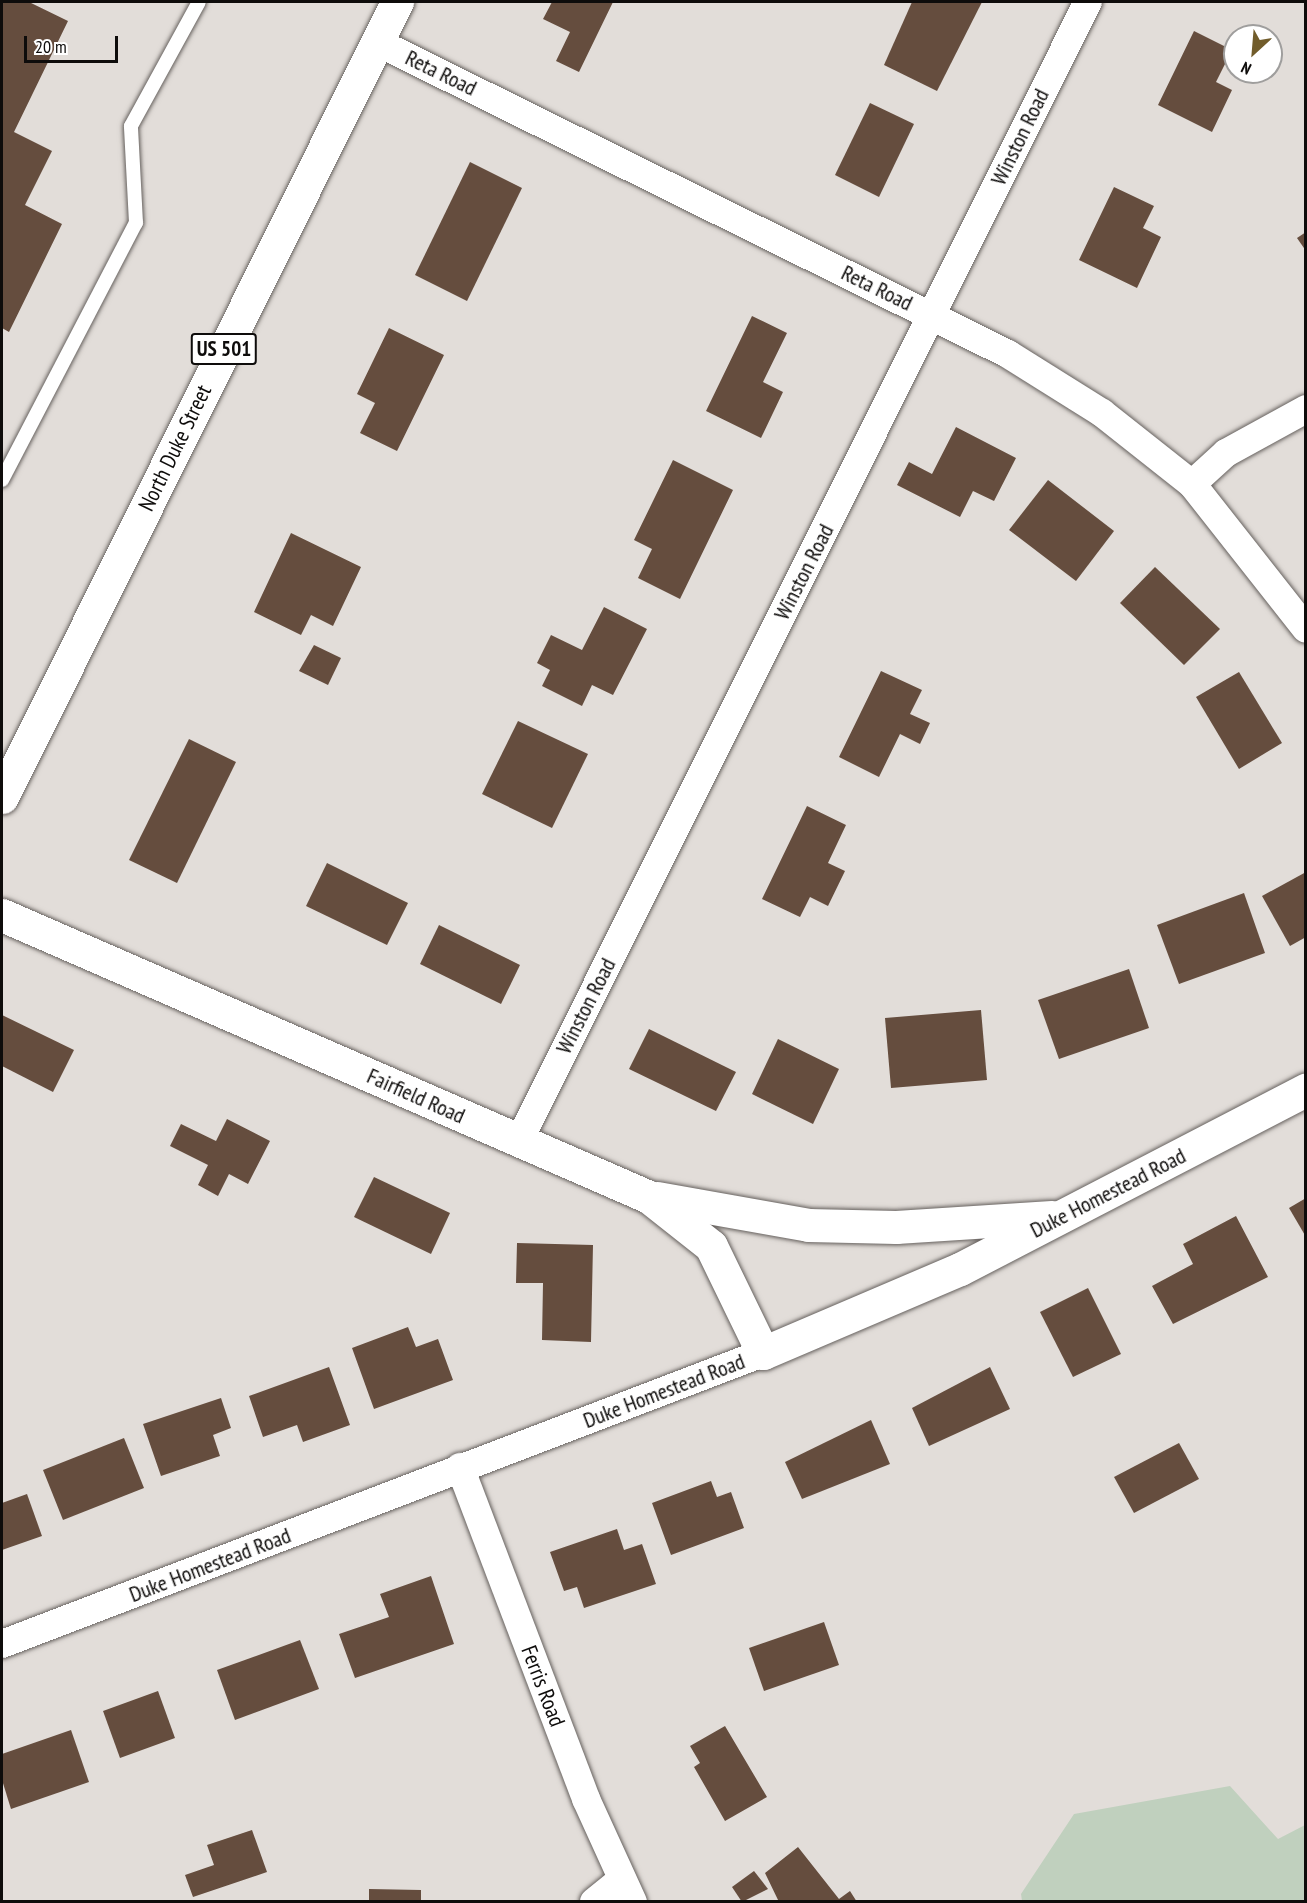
<!DOCTYPE html>
<style>
body{margin:0}
#map{position:relative;width:1307px;height:1903px;overflow:hidden;background:#e2ddd9;font-family:"PT Sans Narrow",sans-serif}
div>[style]{position:absolute}
.green>*{inset:0;background:#c0d0be}
.building>*{inset:0;background:#654d3e}
.roads{filter:drop-shadow(0 0 2px #66615e) drop-shadow(0 0 2px #66615e)}
.lane>*{height:14px;margin:-7px;padding:0 7px;transform-origin:7px;border-radius:7px;background:#fff}
.street>*{height:28px;margin:-14px;padding:0 14px;transform-origin:14px;border-radius:14px;background:#fff}
.secondary>*{height:33px;margin:-16.5px;padding:0 16.5px;transform-origin:16.5px;border-radius:16.5px;background:#fff}
.highway>*{height:33px;margin:-16.5px;padding:0 16.5px;transform-origin:16.5px;border-radius:16.5px;background:#fff}
span{translate:-50% -50%;white-space:nowrap;text-align:center;line-height:1.15;-webkit-text-stroke:6px #fff;paint-order:stroke}
.shield-label span{padding:2px 4px;background:#fff;border:2px solid;border-radius:4px;-webkit-text-stroke-width:0}
.shield-label{font-size:21px;color:#0e0c0b;font-weight:700}
.street-label{font-size:22px;color:#0e0c0b}
.frame{position:absolute;inset:0;border:3px solid #0e0c0b;pointer-events:none}
.north{position:absolute;left:1223px;top:24px;width:60px;height:60px;box-sizing:border-box;background:#fff;border:2px solid #9f9e9d;border-radius:50%;rotate:206deg;font-size:16px;font-weight:700;line-height:24px;text-align:center;color:#0e0c0b}
.north::after{content:'';display:block;margin:auto;width:21px;height:27px;background:#715c2b;clip-path:polygon(50% 0,100% 100%,50% 72%,0 100%)}
.scale{position:absolute;left:24px;top:36px;width:94px;height:27px;box-sizing:border-box;border:3px solid #0e0c0b;border-top:0;padding-left:8px;font-size:18px;line-height:21px;white-space:nowrap;color:#0e0c0b;-webkit-text-stroke:4px #fff;paint-order:stroke}
</style>
<div id="map">
<div class="green">
<div style="clip-path:polygon(1230px 1786px,1278px 1839px,1305px 1825px,1305px 1901px,1022px 1901px,1021px 1894px,1074px 1814px)"></div>
</div>
<div class="building">
<div style="clip-path:polygon(2px 2px,29px 2px,68px 21px,14px 132px,52px 151px,25px 205px,62px 224px,9px 332px,2px 328px)"></div>
<div style="clip-path:polygon(552px 2px,613px 2px,579px 72px,556px 61px,570px 32px,543px 19px)"></div>
<div style="clip-path:polygon(912px 2px,982px 2px,937px 91px,884px 65px)"></div>
<div style="clip-path:polygon(1194px 31px,1232px 50px,1216px 82px,1232px 90px,1212px 132px,1158px 105px)"></div>
<div style="clip-path:polygon(870px 103px,914px 124px,879px 197px,835px 175px)"></div>
<div style="clip-path:polygon(470px 162px,522px 188px,467px 301px,415px 275px)"></div>
<div style="clip-path:polygon(1114px 187px,1154px 206px,1143px 228px,1161px 237px,1137px 288px,1079px 260px)"></div>
<div style="clip-path:polygon(1306px 232px,1306px 251px,1297px 238px)"></div>
<div style="clip-path:polygon(752px 316px,787px 333px,763px 382px,783px 392px,761px 438px,706px 411px)"></div>
<div style="clip-path:polygon(389px 328px,444px 355px,397px 451px,360px 433px,375px 403px,357px 394px)"></div>
<div style="clip-path:polygon(956px 427px,1016px 458px,994px 501px,973px 491px,960px 517px,897px 485px,909px 462px,932px 474px)"></div>
<div style="clip-path:polygon(673px 460px,733px 490px,680px 599px,638px 578px,652px 549px,634px 540px)"></div>
<div style="clip-path:polygon(1048px 480px,1114px 531px,1076px 581px,1009px 530px)"></div>
<div style="clip-path:polygon(291px 533px,361px 567px,333px 626px,311px 615px,301px 635px,254px 612px)"></div>
<div style="clip-path:polygon(1155px 567px,1220px 629px,1184px 665px,1120px 603px)"></div>
<div style="clip-path:polygon(604px 607px,647px 629px,613px 695px,592px 685px,582px 706px,542px 686px,550px 670px,537px 663px,551px 635px,582px 650px)"></div>
<div style="clip-path:polygon(314px 645px,341px 658px,328px 685px,299px 671px)"></div>
<div style="clip-path:polygon(881px 671px,922px 690px,910px 714px,930px 723px,920px 744px,900px 734px,879px 777px,839px 757px)"></div>
<div style="clip-path:polygon(1239px 672px,1282px 743px,1239px 769px,1196px 697px)"></div>
<div style="clip-path:polygon(518px 721px,588px 754px,552px 828px,482px 794px)"></div>
<div style="clip-path:polygon(189px 739px,236px 762px,177px 883px,129px 860px)"></div>
<div style="clip-path:polygon(807px 806px,846px 825px,828px 863px,845px 871px,828px 906px,810px 897px,800px 917px,762px 899px)"></div>
<div style="clip-path:polygon(327px 863px,408px 903px,387px 945px,306px 906px)"></div>
<div style="clip-path:polygon(1306px 872px,1306px 937px,1290px 946px,1262px 896px)"></div>
<div style="clip-path:polygon(1244px 893px,1265px 953px,1179px 984px,1157px 925px)"></div>
<div style="clip-path:polygon(439px 925px,520px 965px,501px 1004px,420px 964px)"></div>
<div style="clip-path:polygon(1129px 969px,1149px 1028px,1059px 1059px,1038px 1000px)"></div>
<div style="clip-path:polygon(981px 1010px,987px 1080px,891px 1088px,885px 1018px)"></div>
<div style="clip-path:polygon(2px 1015px,74px 1050px,53px 1092px,2px 1066px)"></div>
<div style="clip-path:polygon(649px 1029px,736px 1072px,716px 1111px,629px 1069px)"></div>
<div style="clip-path:polygon(778px 1039px,839px 1069px,813px 1124px,752px 1094px)"></div>
<div style="clip-path:polygon(227px 1119px,270px 1141px,248px 1184px,229px 1174px,218px 1196px,198px 1185px,208px 1165px,170px 1146px,181px 1124px,216px 1141px)"></div>
<div style="clip-path:polygon(374px 1177px,450px 1213px,431px 1254px,354px 1217px)"></div>
<div style="clip-path:polygon(1306px 1198px,1306px 1237px,1289px 1208px)"></div>
<div style="clip-path:polygon(1236px 1216px,1268px 1277px,1173px 1324px,1152px 1286px,1193px 1264px,1183px 1244px)"></div>
<div style="clip-path:polygon(517px 1243px,593px 1245px,591px 1342px,542px 1340px,543px 1283px,516px 1283px)"></div>
<div style="clip-path:polygon(1088px 1288px,1121px 1354px,1073px 1377px,1040px 1312px)"></div>
<div style="clip-path:polygon(408px 1327px,416px 1347px,438px 1339px,453px 1380px,374px 1409px,352px 1348px)"></div>
<div style="clip-path:polygon(329px 1367px,350px 1425px,303px 1442px,297px 1425px,263px 1437px,249px 1396px)"></div>
<div style="clip-path:polygon(990px 1367px,1010px 1409px,929px 1446px,912px 1408px)"></div>
<div style="clip-path:polygon(221px 1398px,231px 1428px,213px 1435px,220px 1456px,161px 1476px,143px 1424px)"></div>
<div style="clip-path:polygon(871px 1420px,890px 1464px,802px 1499px,785px 1462px)"></div>
<div style="clip-path:polygon(124px 1438px,144px 1488px,63px 1520px,43px 1470px)"></div>
<div style="clip-path:polygon(1179px 1443px,1199px 1479px,1134px 1513px,1114px 1477px)"></div>
<div style="clip-path:polygon(711px 1481px,717px 1497px,731px 1492px,744px 1528px,671px 1555px,652px 1503px)"></div>
<div style="clip-path:polygon(27px 1494px,42px 1536px,2px 1550px,2px 1503px)"></div>
<div style="clip-path:polygon(617px 1529px,624px 1550px,642px 1544px,656px 1584px,584px 1608px,577px 1587px,564px 1591px,550px 1552px)"></div>
<div style="clip-path:polygon(431px 1576px,454px 1644px,355px 1678px,339px 1634px,389px 1617px,380px 1594px)"></div>
<div style="clip-path:polygon(824px 1622px,839px 1665px,764px 1691px,749px 1648px)"></div>
<div style="clip-path:polygon(300px 1640px,319px 1689px,235px 1720px,217px 1670px)"></div>
<div style="clip-path:polygon(158px 1691px,175px 1738px,120px 1758px,103px 1711px)"></div>
<div style="clip-path:polygon(725px 1726px,767px 1797px,725px 1821px,694px 1767px,700px 1763px,690px 1746px)"></div>
<div style="clip-path:polygon(71px 1730px,89px 1782px,11px 1809px,2px 1780px,2px 1754px)"></div>
<div style="clip-path:polygon(252px 1830px,267px 1872px,193px 1897px,185px 1875px,214px 1865px,207px 1845px)"></div>
<div style="clip-path:polygon(798px 1847px,839px 1899px,850px 1891px,857px 1902px,779px 1902px,765px 1873px)"></div>
<div style="clip-path:polygon(754px 1871px,768px 1889px,742px 1902px,732px 1887px)"></div>
<div style="clip-path:polygon(369px 1889px,421px 1890px,421px 1902px,369px 1902px)"></div>
</div>
<div class="roads">
<div class="lane">
<div style="left:2px;top:480px;width:290px;rotate:-62.5deg"></div>
<div style="left:136px;top:223px;width:97px;rotate:-93deg"></div>
<div style="left:131px;top:126px;width:141px;rotate:-61.3deg"></div>
</div>
<div class="street">
<div style="left:377px;top:42px;width:704px;rotate:26.31deg"></div>
<div style="left:1008px;top:354px;width:111px;rotate:32.1deg"></div>
<div style="left:1102px;top:413px;width:115px;rotate:38.3deg"></div>
<div style="left:1192px;top:484px;width:184px;rotate:51.8deg"></div>
<div style="left:1192px;top:484px;width:46px;rotate:-42.4deg"></div>
<div style="left:1226px;top:453px;width:91px;rotate:-28.8deg"></div>
<div style="left:519px;top:1141px;width:1273px;rotate:-63.46deg"></div>
<div style="left:460px;top:1467px;width:355px;rotate:69.2deg"></div>
<div style="left:586px;top:1799px;width:113px;rotate:65.5deg"></div>
<div style="left:2px;top:1644px;width:815px;rotate:-20.93deg"></div>
<div style="left:594px;top:1902px;width:35px;rotate:-39deg"></div>
</div>
<div class="secondary">
<div style="left:2px;top:915px;width:706px;rotate:23.55deg"></div>
<div style="left:649px;top:1197px;width:79px;rotate:38.3deg"></div>
<div style="left:711px;top:1246px;width:119px;rotate:64.1deg"></div>
<div style="left:763px;top:1353px;width:214px;rotate:-23.1deg"></div>
<div style="left:960px;top:1269px;width:390px;rotate:-27.4deg"></div>
<div style="left:657px;top:1198px;width:153px;rotate:10.1deg"></div>
<div style="left:808px;top:1225px;width:88px;rotate:1.3deg"></div>
<div style="left:896px;top:1227px;width:156px;rotate:-3.7deg"></div>
</div>
<div class="highway">
<div style="left:2px;top:797px;width:888px;rotate:-63.58deg"></div>
</div>
</div>
<div class="shield-label">
<span style="left:224px;top:349px">US 501</span>
</div>
<div class="street-label">
<span style="left:441px;top:73px;rotate:26deg">Reta Road</span>
<span style="left:1020px;top:137px;rotate:-64deg">Winston Road</span>
<span style="left:877px;top:288px;rotate:26deg">Reta Road</span>
<span style="left:175px;top:448px;rotate:-64deg">North Duke Street</span>
<span style="left:804px;top:572px;rotate:-63deg">Winston Road</span>
<span style="left:586px;top:1006px;rotate:-63deg">Winston Road</span>
<span style="left:416px;top:1096px;rotate:24deg">Fairfield Road</span>
<span style="left:1108px;top:1193px;rotate:-27deg">Duke Homestead Road</span>
<span style="left:664px;top:1391px;rotate:-21deg">Duke Homestead Road</span>
<span style="left:210px;top:1565px;rotate:-21deg">Duke Homestead Road</span>
<span style="left:543px;top:1686px;rotate:69deg">Ferris Road</span>
</div>
<div class="frame"></div>
<div class="north">N</div>
<div class="scale">20 m</div>
</div>
